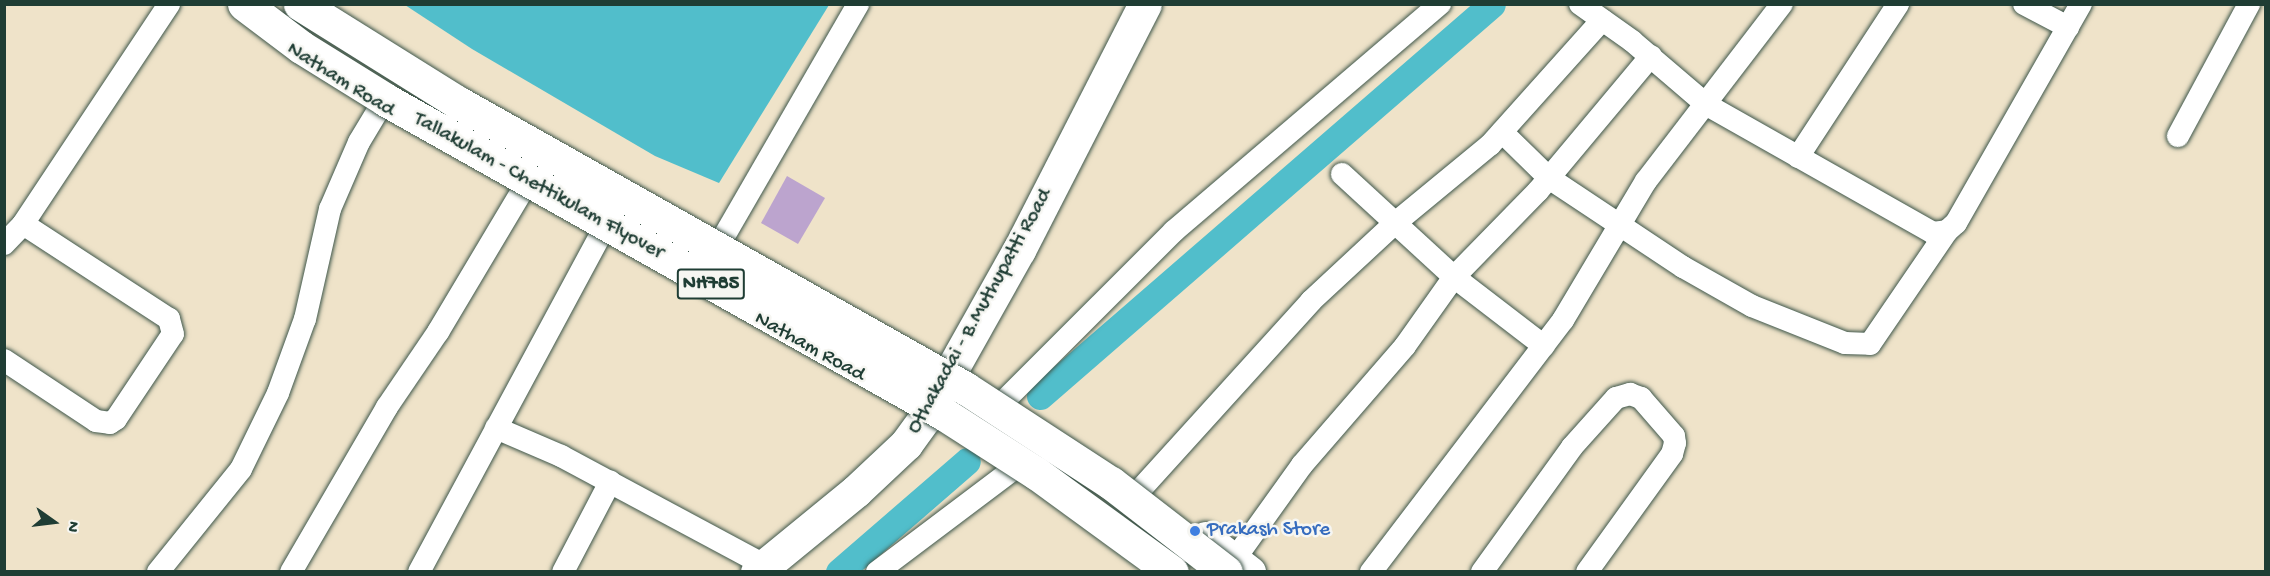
<!DOCTYPE html>
<style>
body{margin:0}
#map{position:relative;width:2270px;height:576px;overflow:hidden;background:#efe3c9;font-family:"Gochi Hand",sans-serif}
div>[style]{position:absolute}
.water>*{inset:0;background:#51becb}
.canal>*{height:27px;margin:-13.5px;padding:0 13.5px;transform-origin:13.5px;border-radius:13.5px;background:#51becb}
.building>*{inset:0;background:#bca4ce}
.roads{filter:drop-shadow(0 0 2px #3e564a) drop-shadow(0 0 2px #3e564a)}
.street>*{height:22px;margin:-11px;padding:0 11px;transform-origin:11px;border-radius:11px;background:#fff}
.secondary>*{height:33px;margin:-16.5px;padding:0 16.5px;transform-origin:16.5px;border-radius:16.5px;background:#fff}
.bridges{filter:drop-shadow(0 0 2px #3e564a) drop-shadow(0 0 2px #3e564a)}
.highway-bridge>*{height:33px;margin:-16.5px;padding:0 16.5px;transform-origin:16.5px;border-radius:16.5px;background:#fff}
.dots>*{width:16px;height:16px;translate:-50% -50%;box-sizing:border-box;border:3px solid #f6f6f2;border-radius:50%}
span{translate:-50% -50%;white-space:nowrap;text-align:center;line-height:1.15;-webkit-text-stroke:5px #f6f6f2;paint-order:stroke}
.shield-label span{padding:2px 4px;background:#f6f6f2;border:2px solid;border-radius:4px;-webkit-text-stroke-width:0}
.shield-label{font-size:20px;color:#1f3d34;font-weight:700}
.street-label{font-size:21px;color:#1f3d34}
.shop-label{font-size:21px;color:#366cbe}
.left{translate:0 -50%;text-align:left}
.frame{position:absolute;inset:0;border:6px solid #1f3d34;pointer-events:none}
.north{position:absolute;left:24px;top:492px;width:60px;height:60px;-webkit-text-stroke:4px #f6f6f2;paint-order:stroke;rotate:104deg;font-size:16px;font-weight:700;line-height:24px;text-align:center;color:#1f3d34}
.north::after{content:'';display:block;margin:auto;width:21px;height:27px;background:#1f3d34;clip-path:polygon(50% 0,100% 100%,50% 72%,0 100%)}
</style>
<div id="map">
<div class="water">
<div style="clip-path:polygon(405px 5px,829px 4px,829px 5px,719px 183px,655px 156px,472px 49px)"></div>
</div>
<div class="canal">
<div style="left:1040px;top:396px;width:598px;rotate:-40.93deg"></div>
<div style="left:839px;top:572px;width:169px;rotate:-40.9deg"></div>
</div>
<div class="building">
<div style="clip-path:polygon(787px 176px,825px 198px,798px 244px,761px 223px)"></div>
</div>
<div class="roads">
<div class="street">
<div style="left:1580px;top:4px;width:64px;rotate:35.4deg"></div>
<div style="left:1632px;top:41px;width:99px;rotate:40.5deg"></div>
<div style="left:1707px;top:105px;width:260px;rotate:29.5deg"></div>
<div style="left:1933px;top:233px;width:14px;rotate:-8deg"></div>
<div style="left:1947px;top:231px;width:12px;rotate:-42deg"></div>
<div style="left:1956px;top:223px;width:252px;rotate:-60.3deg"></div>
<div style="left:2024px;top:4px;width:50px;rotate:27.6deg"></div>
<div style="left:1502px;top:132px;width:66px;rotate:44.4deg"></div>
<div style="left:1549px;top:178px;width:161px;rotate:33.6deg"></div>
<div style="left:1683px;top:267px;width:79px;rotate:29.5deg"></div>
<div style="left:1752px;top:306px;width:100px;rotate:21.7deg"></div>
<div style="left:1845px;top:343px;width:25px;rotate:2deg"></div>
<div style="left:1870px;top:344px;width:137px;rotate:-55.7deg"></div>
<div style="left:2178px;top:136px;width:150px;rotate:-61.7deg"></div>
<div style="left:1798px;top:157px;width:183px;rotate:-56.8deg"></div>
<div style="left:1342px;top:174px;width:152px;rotate:42.6deg"></div>
<div style="left:1454px;top:277px;width:113px;rotate:37.5deg"></div>
<div style="left:723px;top:238px;width:270px;rotate:-60deg"></div>
<div style="left:4px;top:244px;width:28px;rotate:-46deg"></div>
<div style="left:23px;top:224px;width:264px;rotate:-56.4deg"></div>
<div style="left:4px;top:360px;width:110px;rotate:33.5deg"></div>
<div style="left:96px;top:421px;width:14px;rotate:8deg"></div>
<div style="left:110px;top:423px;width:7px;rotate:-34deg"></div>
<div style="left:116px;top:419px;width:102px;rotate:-56.2deg"></div>
<div style="left:173px;top:334px;width:16px;rotate:-105deg"></div>
<div style="left:169px;top:319px;width:174px;rotate:-146.9deg"></div>
<div style="left:1005px;top:400px;width:239px;rotate:-45deg"></div>
<div style="left:1174px;top:231px;width:350px;rotate:-40.5deg"></div>
<div style="left:496px;top:428px;width:71px;rotate:23.3deg"></div>
<div style="left:561px;top:456px;width:230px;rotate:28.2deg"></div>
<div style="left:1139px;top:491px;width:256px;rotate:-47.8deg"></div>
<div style="left:1311px;top:301px;width:113px;rotate:-42.9deg"></div>
<div style="left:1394px;top:224px;width:124px;rotate:-39.5deg"></div>
<div style="left:1490px;top:145px;width:168px;rotate:-48.1deg"></div>
<div style="left:1234px;top:560px;width:117px;rotate:-54.4deg"></div>
<div style="left:1302px;top:465px;width:157px;rotate:-49.1deg"></div>
<div style="left:1405px;top:346px;width:85px;rotate:-54.6deg"></div>
<div style="left:1454px;top:277px;width:120px;rotate:-45.7deg"></div>
<div style="left:1538px;top:191px;width:176px;rotate:-50.1deg"></div>
<div style="left:158px;top:572px;width:132px;rotate:-51.1deg"></div>
<div style="left:241px;top:469px;width:85px;rotate:-64deg"></div>
<div style="left:278px;top:393px;width:79px;rotate:-70deg"></div>
<div style="left:305px;top:319px;width:113px;rotate:-77.2deg"></div>
<div style="left:330px;top:209px;width:73px;rotate:-66.6deg"></div>
<div style="left:359px;top:142px;width:41px;rotate:-59deg"></div>
<div style="left:291px;top:572px;width:191px;rotate:-59.8deg"></div>
<div style="left:387px;top:407px;width:91px;rotate:-55.8deg"></div>
<div style="left:438px;top:332px;width:168px;rotate:-59.2deg"></div>
<div style="left:419px;top:572px;width:386px;rotate:-61.7deg"></div>
<div style="left:563px;top:572px;width:102px;rotate:-62.4deg"></div>
<div style="left:877px;top:572px;width:173px;rotate:-37deg"></div>
<div style="left:1371px;top:572px;width:317px;rotate:-52.7deg"></div>
<div style="left:1563px;top:320px;width:162px;rotate:-59.2deg"></div>
<div style="left:1646px;top:181px;width:223px;rotate:-52.5deg"></div>
<div style="left:1482px;top:572px;width:154px;rotate:-54.2deg"></div>
<div style="left:1572px;top:447px;width:66px;rotate:-48.1deg"></div>
<div style="left:1616px;top:398px;width:15px;rotate:-16deg"></div>
<div style="left:1630px;top:394px;width:12px;rotate:20deg"></div>
<div style="left:1641px;top:398px;width:50px;rotate:49deg"></div>
<div style="left:1674px;top:436px;width:7px;rotate:82deg"></div>
<div style="left:1675px;top:443px;width:11px;rotate:105deg"></div>
<div style="left:1672px;top:454px;width:145px;rotate:125.8deg"></div>
</div>
<div class="secondary">
<div style="left:1205px;top:538px;width:56px;rotate:37.7deg"></div>
<div style="left:757px;top:572px;width:128px;rotate:-39.3deg"></div>
<div style="left:856px;top:491px;width:69px;rotate:-43.2deg"></div>
<div style="left:906px;top:444px;width:31px;rotate:-54deg"></div>
<div style="left:924px;top:419px;width:194px;rotate:-60.7deg"></div>
<div style="left:1019px;top:250px;width:276px;rotate:-62.9deg"></div>
</div>
</div>
<div class="bridges">
<div class="highway-bridge">
<div style="left:244px;top:4px;width:71px;rotate:37deg"></div>
<div style="left:301px;top:47px;width:100px;rotate:31.9deg"></div>
<div style="left:386px;top:100px;width:640px;rotate:29.37deg"></div>
<div style="left:944px;top:414px;width:109px;rotate:32.7deg"></div>
<div style="left:1036px;top:473px;width:168px;rotate:36.1deg"></div>
<div style="left:300px;top:4px;width:185px;rotate:32deg"></div>
<div style="left:457px;top:102px;width:583px;rotate:29.38deg"></div>
<div style="left:965px;top:388px;width:174px;rotate:33.1deg"></div>
<div style="left:1111px;top:483px;width:145px;rotate:37.7deg"></div>
</div>
</div>
<div class="dots">
<div style="left:1195px;top:531px;background:#3f7fe0"></div>
</div>
<div class="shield-label">
<span style="left:711px;top:284px">NH785</span>
</div>
<div class="street-label">
<span style="left:340px;top:81px;rotate:32deg">Natham Road</span>
<span style="left:538px;top:187px;rotate:29deg">Tallakulam - Chettikulam Flyover</span>
<span style="left:981px;top:312px;rotate:-61deg">Othakadai - B.Muthupatti Road</span>
<span style="left:809px;top:348px;rotate:29deg">Natham Road</span>
</div>
<div class="shop-label">
<span class="left" style="left:1207px;top:531px">Prakash Store</span>
</div>
<div class="frame"></div>
<div class="north">N</div>
</div>
